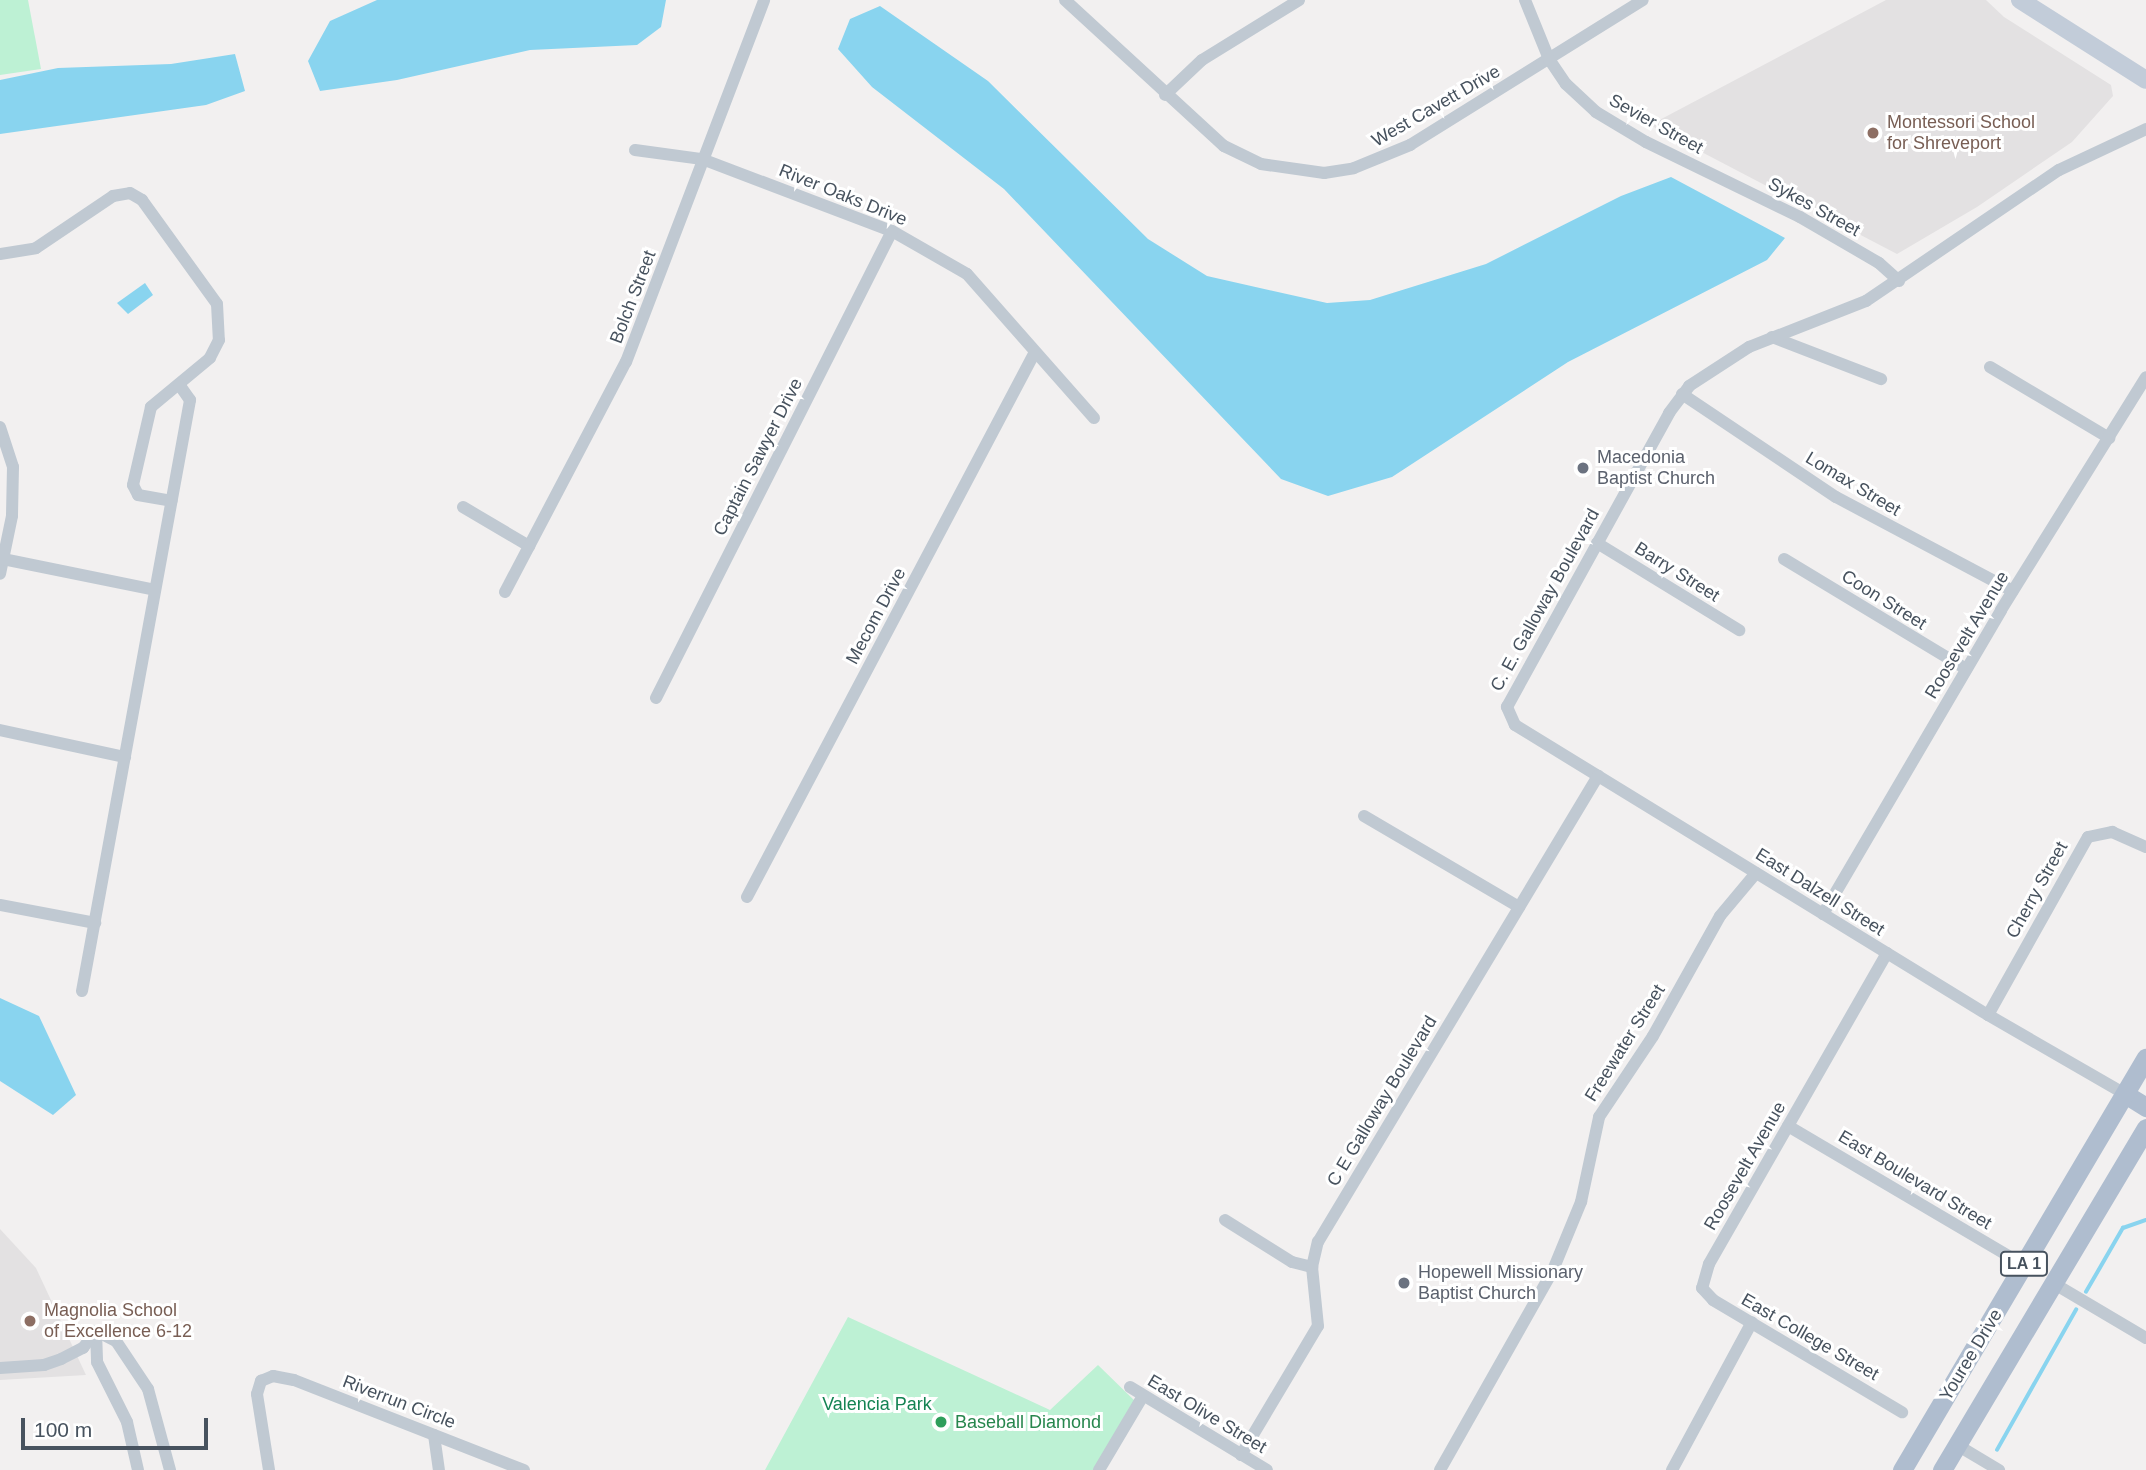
<!DOCTYPE html>
<style>
body{margin:0}
#map{position:relative;width:2146px;height:1470px;overflow:hidden;background:#f2f0f0;font-family:Arial,sans-serif}
div>[style]{position:absolute}
.education>*{inset:0;background:#e3e1e2}
.green>*{inset:0;background:#bdf1d4}
.water>*{inset:0;background:#89d4ef}
.stream>*{height:3.5px;margin:-1.75px;padding:0 1.75px;transform-origin:1.75px;border-radius:1.75px;background:#89d4ef}
.street>*{height:12px;margin:-6px;padding:0 6px;transform-origin:6px;border-radius:6px;background:#c0c9d2}
.secondary>*{height:18px;margin:-9px;padding:0 9px;transform-origin:9px;border-radius:9px;background:#c2ccd9}
.primary>*{height:19px;margin:-9.5px;padding:0 9.5px;transform-origin:9.5px;border-radius:9.5px;background:#afbdcf}
.dots>*{width:19px;height:19px;translate:-50% -50%;box-sizing:border-box;border:4px solid #fff;border-radius:50%}
span{translate:-50% -50%;white-space:nowrap;text-align:center;line-height:1.15;-webkit-text-stroke:6px #fff;paint-order:stroke}
.shield-label span{padding:2px 5px;background:#fff;border:2px solid;border-radius:5px;-webkit-text-stroke-width:0}
.shield-label{font-size:16px;color:#47525e;font-weight:700}
.street-label{font-size:18px;color:#47525e}
.education-label{font-size:18px;color:#785e54}
.left{translate:0 -50%;text-align:left}
.worship-label{font-size:18px;color:#5b616d}
.park-label{font-size:18px;color:#148353}
.leisure-label{font-size:18px;color:#27864d}
.scale{position:absolute;left:21px;top:1418px;width:187px;height:32px;box-sizing:border-box;border:4px solid #47525e;border-top:0;padding-left:9px;font-size:21px;line-height:24px;white-space:nowrap;color:#47525e;-webkit-text-stroke:5px #fff;paint-order:stroke}
</style>
<div id="map">
<div class="education">
<div style="clip-path:polygon(1886px 0,1986px 0,2004px 17px,2111px 85px,2113px 96px,2072px 142px,1977px 207px,1897px 254px,1650px 125px)"></div>
<div style="clip-path:polygon(0 1229px,36px 1268px,86px 1375px,0 1380px)"></div>
</div>
<div class="green">
<div style="clip-path:polygon(0 0,28px 0,41px 69px,0 75px)"></div>
<div style="clip-path:polygon(848px 1317px,1050px 1410px,1098px 1365px,1138px 1404px,1099px 1470px,765px 1470px)"></div>
</div>
<div class="water">
<div style="clip-path:polygon(377px 0,666px 0,661px 27px,637px 45px,530px 50px,397px 80px,320px 91px,308px 61px,330px 21px)"></div>
<div style="clip-path:polygon(880px 6px,988px 81px,1148px 239px,1207px 276px,1327px 303px,1370px 300px,1486px 264px,1621px 196px,1671px 177px,1785px 238px,1767px 260px,1568px 362px,1392px 477px,1328px 496px,1281px 479px,1004px 189px,872px 87px,838px 49px,850px 19px)"></div>
<div style="clip-path:polygon(235px 54px,245px 91px,206px 105px,0 134px,0 80px,58px 68px,171px 64px)"></div>
<div style="clip-path:polygon(145px 283px,153px 295px,128px 314px,117px 303px)"></div>
<div style="clip-path:polygon(0 998px,39px 1016px,76px 1095px,53px 1115px,0 1081px)"></div>
</div>
<div class="stream">
<div style="left:2086px;top:1292px;width:74px;rotate:-60deg"></div>
<div style="left:2123px;top:1228px;width:24px;rotate:-19deg"></div>
<div style="left:1997px;top:1450px;width:161px;rotate:-60.6deg"></div>
</div>
<div class="street">
<div style="left:1065px;top:0;width:216px;rotate:42.6deg"></div>
<div style="left:1224px;top:146px;width:41px;rotate:25.9deg"></div>
<div style="left:1261px;top:164px;width:64px;rotate:8.1deg"></div>
<div style="left:1324px;top:173px;width:30px;rotate:-9deg"></div>
<div style="left:1354px;top:168px;width:61px;rotate:-22.3deg"></div>
<div style="left:1410px;top:145px;width:274px;rotate:-31.9deg"></div>
<div style="left:1525px;top:0;width:64px;rotate:67.9deg"></div>
<div style="left:1549px;top:59px;width:30px;rotate:56deg"></div>
<div style="left:1566px;top:84px;width:41px;rotate:43deg"></div>
<div style="left:1596px;top:112px;width:58px;rotate:31deg"></div>
<div style="left:1646px;top:142px;width:171px;rotate:26deg"></div>
<div style="left:1800px;top:217px;width:91px;rotate:30.2deg"></div>
<div style="left:1879px;top:263px;width:27px;rotate:42deg"></div>
<div style="left:1165px;top:95px;width:51px;rotate:-43.4deg"></div>
<div style="left:1202px;top:60px;width:114px;rotate:-31.7deg"></div>
<div style="left:635px;top:150px;width:68px;rotate:7.7deg"></div>
<div style="left:702px;top:159px;width:203px;rotate:20.8deg"></div>
<div style="left:892px;top:231px;width:86px;rotate:29.8deg"></div>
<div style="left:967px;top:274px;width:192px;rotate:48.6deg"></div>
<div style="left:0;top:254px;width:36px;rotate:-9deg"></div>
<div style="left:36px;top:248px;width:93px;rotate:-34deg"></div>
<div style="left:113px;top:196px;width:17px;rotate:-10deg"></div>
<div style="left:130px;top:193px;width:14px;rotate:30deg"></div>
<div style="left:142px;top:200px;width:128px;rotate:54.2deg"></div>
<div style="left:217px;top:304px;width:36px;rotate:87deg"></div>
<div style="left:219px;top:340px;width:20px;rotate:117deg"></div>
<div style="left:210px;top:358px;width:77px;rotate:140.3deg"></div>
<div style="left:151px;top:407px;width:80px;rotate:103deg"></div>
<div style="left:133px;top:485px;width:11px;rotate:63deg"></div>
<div style="left:138px;top:495px;width:34px;rotate:10deg"></div>
<div style="left:1772px;top:337px;width:117px;rotate:21.1deg"></div>
<div style="left:1990px;top:367px;width:139px;rotate:30.8deg"></div>
<div style="left:1682px;top:394px;width:185px;rotate:33.8deg"></div>
<div style="left:1836px;top:497px;width:200px;rotate:28deg"></div>
<div style="left:0;top:427px;width:42px;rotate:72deg"></div>
<div style="left:13px;top:467px;width:49px;rotate:91.2deg"></div>
<div style="left:12px;top:516px;width:59px;rotate:101.7deg"></div>
<div style="left:463px;top:507px;width:77px;rotate:30.6deg"></div>
<div style="left:1597px;top:543px;width:167px;rotate:31.5deg"></div>
<div style="left:3px;top:559px;width:155px;rotate:11.5deg"></div>
<div style="left:1784px;top:559px;width:213px;rotate:31.1deg"></div>
<div style="left:505px;top:592px;width:260px;rotate:-62.3deg"></div>
<div style="left:626px;top:362px;width:387px;rotate:-69.1deg"></div>
<div style="left:656px;top:698px;width:523px;rotate:-63.19deg"></div>
<div style="left:0;top:730px;width:128px;rotate:12.2deg"></div>
<div style="left:1364px;top:816px;width:180px;rotate:30.4deg"></div>
<div style="left:747px;top:897px;width:616px;rotate:-62.15deg"></div>
<div style="left:0;top:905px;width:97px;rotate:10.7deg"></div>
<div style="left:1823px;top:914px;width:352px;rotate:-59.6deg"></div>
<div style="left:2001px;top:610px;width:274px;rotate:-58.1deg"></div>
<div style="left:1887px;top:953px;width:358px;rotate:119.8deg"></div>
<div style="left:1709px;top:1264px;width:25px;rotate:106deg"></div>
<div style="left:1702px;top:1288px;width:16px;rotate:47deg"></div>
<div style="left:1713px;top:1300px;width:220px;rotate:30.7deg"></div>
<div style="left:82px;top:991px;width:601px;rotate:-79.64deg"></div>
<div style="left:190px;top:400px;width:19px;rotate:-125deg"></div>
<div style="left:1988px;top:1015px;width:204px;rotate:-60.7deg"></div>
<div style="left:2088px;top:837px;width:25px;rotate:-12deg"></div>
<div style="left:2112px;top:832px;width:37px;rotate:24deg"></div>
<div style="left:2125px;top:1094px;width:158px;rotate:-150deg"></div>
<div style="left:1988px;top:1015px;width:555px;rotate:-148.49deg"></div>
<div style="left:1515px;top:725px;width:20px;rotate:-114deg"></div>
<div style="left:1507px;top:707px;width:336px;rotate:-61.1deg"></div>
<div style="left:1669px;top:413px;width:34px;rotate:-53deg"></div>
<div style="left:1689px;top:386px;width:72px;rotate:-33deg"></div>
<div style="left:1749px;top:347px;width:126px;rotate:-21.5deg"></div>
<div style="left:1866px;top:301px;width:233px;rotate:-34.2deg"></div>
<div style="left:2059px;top:170px;width:96px;rotate:-25.2deg"></div>
<div style="left:1788px;top:1126px;width:274px;rotate:30.5deg"></div>
<div style="left:1225px;top:1220px;width:79px;rotate:32.1deg"></div>
<div style="left:1292px;top:1262px;width:21px;rotate:14deg"></div>
<div style="left:2053px;top:1283px;width:108px;rotate:30.6deg"></div>
<div style="left:96px;top:1331px;width:22px;rotate:27deg"></div>
<div style="left:116px;top:1341px;width:58px;rotate:56.3deg"></div>
<div style="left:148px;top:1389px;width:84px;rotate:74.8deg"></div>
<div style="left:96px;top:1331px;width:31px;rotate:88deg"></div>
<div style="left:97px;top:1362px;width:67px;rotate:63.4deg"></div>
<div style="left:127px;top:1422px;width:49px;rotate:77.1deg"></div>
<div style="left:0;top:1368px;width:44px;rotate:-3.9deg"></div>
<div style="left:44px;top:1365px;width:18px;rotate:-19deg"></div>
<div style="left:61px;top:1359px;width:25px;rotate:-27deg"></div>
<div style="left:83px;top:1348px;width:21px;rotate:-53deg"></div>
<div style="left:1130px;top:1387px;width:160px;rotate:31.2deg"></div>
<div style="left:434px;top:1435px;width:35px;rotate:82deg"></div>
<div style="left:1957px;top:1445px;width:49px;rotate:30.8deg"></div>
<div style="left:1241px;top:1455px;width:150px;rotate:-59.2deg"></div>
<div style="left:1318px;top:1326px;width:59px;rotate:-95.8deg"></div>
<div style="left:1312px;top:1267px;width:26px;rotate:-77deg"></div>
<div style="left:1318px;top:1242px;width:544px;rotate:-59deg"></div>
<div style="left:269px;top:1470px;width:77px;rotate:-99deg"></div>
<div style="left:257px;top:1394px;width:14px;rotate:-73deg"></div>
<div style="left:261px;top:1381px;width:13px;rotate:-23deg"></div>
<div style="left:273px;top:1376px;width:21px;rotate:11deg"></div>
<div style="left:294px;top:1380px;width:247px;rotate:21.4deg"></div>
<div style="left:1099px;top:1470px;width:86px;rotate:-59.3deg"></div>
<div style="left:1440px;top:1470px;width:230px;rotate:-60.5deg"></div>
<div style="left:1553px;top:1270px;width:74px;rotate:-67.6deg"></div>
<div style="left:1581px;top:1202px;width:87px;rotate:-78deg"></div>
<div style="left:1599px;top:1117px;width:97px;rotate:-56.3deg"></div>
<div style="left:1653px;top:1036px;width:137px;rotate:-60.8deg"></div>
<div style="left:1720px;top:916px;width:56px;rotate:-50.1deg"></div>
<div style="left:1672px;top:1470px;width:168px;rotate:-61.6deg"></div>
</div>
<div class="secondary">
<div style="left:2020px;top:0;width:149px;rotate:32.4deg"></div>
</div>
<div class="primary">
<div style="left:2125px;top:1094px;width:25px;rotate:32deg"></div>
<div style="left:1902px;top:1470px;width:479px;rotate:-59.4deg"></div>
<div style="left:1942px;top:1470px;width:398px;rotate:-59.2deg"></div>
</div>
<div class="dots">
<div style="left:1873px;top:133px;background:#8d6e63"></div>
<div style="left:1583px;top:468px;background:#6b7280"></div>
<div style="left:1404px;top:1283px;background:#6b7280"></div>
<div style="left:30px;top:1321px;background:#8d6e63"></div>
<div style="left:941px;top:1422px;background:#2e9e5b"></div>
</div>
<div class="shield-label">
<span style="left:2024px;top:1264px">LA 1</span>
</div>
<div class="street-label">
<span style="left:1436px;top:106px;rotate:-30deg">West Cavett Drive</span>
<span style="left:1656px;top:124px;rotate:29deg">Sevier Street</span>
<span style="left:843px;top:195px;rotate:22deg">River Oaks Drive</span>
<span style="left:1814px;top:207px;rotate:29deg">Sykes Street</span>
<span style="left:633px;top:297px;rotate:-69deg">Bolch Street</span>
<span style="left:758px;top:457px;rotate:-63deg">Captain Sawyer Drive</span>
<span style="left:1853px;top:484px;rotate:31deg">Lomax Street</span>
<span style="left:1677px;top:572px;rotate:32deg">Barry Street</span>
<span style="left:1545px;top:600px;rotate:-61deg">C. E. Galloway Boulevard</span>
<span style="left:1884px;top:600px;rotate:32deg">Coon Street</span>
<span style="left:876px;top:616px;rotate:-62deg">Mecom Drive</span>
<span style="left:1967px;top:635px;rotate:-59deg">Roosevelt Avenue</span>
<span style="left:2037px;top:890px;rotate:-61deg">Cherry Street</span>
<span style="left:1820px;top:892px;rotate:32deg">East Dalzell Street</span>
<span style="left:1625px;top:1043px;rotate:-58deg">Freewater Street</span>
<span style="left:1382px;top:1101px;rotate:-59deg">C E Galloway Boulevard</span>
<span style="left:1745px;top:1166px;rotate:-60deg">Roosevelt Avenue</span>
<span style="left:1915px;top:1180px;rotate:31deg">East Boulevard Street</span>
<span style="left:1810px;top:1337px;rotate:30deg">East College Street</span>
<span style="left:1971px;top:1355px;rotate:-59deg">Youree Drive</span>
<span style="left:399px;top:1402px;rotate:21deg">Riverrun Circle</span>
<span style="left:1207px;top:1414px;rotate:31deg">East Olive Street</span>
</div>
<div class="education-label">
<span class="left" style="left:1887px;top:133px">Montessori School<br>for Shreveport</span>
<span class="left" style="left:44px;top:1321px">Magnolia School<br>of Excellence 6-12</span>
</div>
<div class="worship-label">
<span class="left" style="left:1597px;top:468px">Macedonia<br>Baptist Church</span>
<span class="left" style="left:1418px;top:1283px">Hopewell Missionary<br>Baptist Church</span>
</div>
<div class="park-label">
<span style="left:877px;top:1404px">Valencia Park</span>
</div>
<div class="leisure-label">
<span class="left" style="left:955px;top:1422px">Baseball Diamond</span>
</div>
<div class="scale">100 m</div>
</div>
